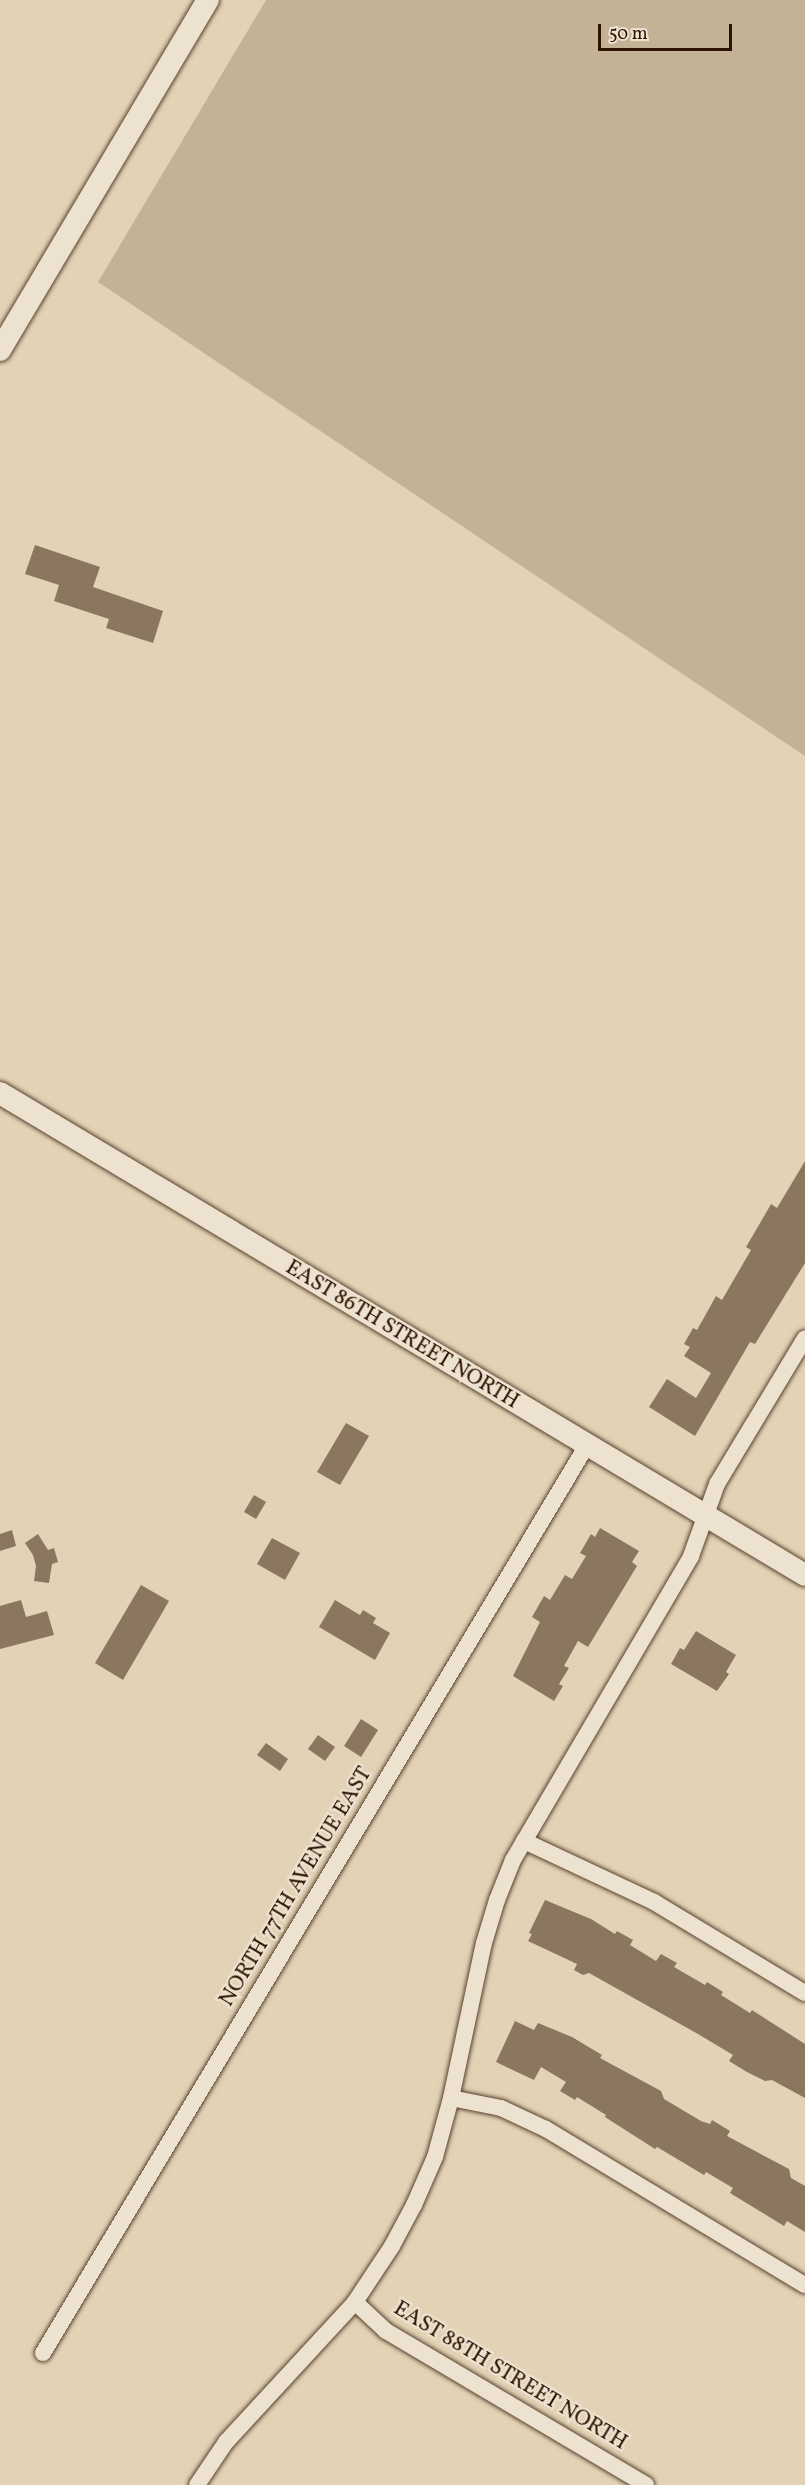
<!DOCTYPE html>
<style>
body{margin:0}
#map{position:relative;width:805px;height:2485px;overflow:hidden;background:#e3d3b6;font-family:Vollkorn,serif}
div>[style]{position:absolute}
.green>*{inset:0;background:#c4b297}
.building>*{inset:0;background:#8b765f}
.roads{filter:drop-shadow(0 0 2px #5a422e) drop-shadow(0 0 2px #5a422e)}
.street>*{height:16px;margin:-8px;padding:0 8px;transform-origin:8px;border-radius:8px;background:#ede2d0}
.secondary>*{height:22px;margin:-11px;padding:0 11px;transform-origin:11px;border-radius:11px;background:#ede2d0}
span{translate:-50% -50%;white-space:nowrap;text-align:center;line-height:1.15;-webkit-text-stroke:4.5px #ede2d0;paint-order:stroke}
.street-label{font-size:22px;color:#2c1200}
.scale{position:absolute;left:598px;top:24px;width:134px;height:27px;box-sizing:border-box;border:3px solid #2c1200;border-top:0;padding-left:8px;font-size:18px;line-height:21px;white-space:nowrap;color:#2c1200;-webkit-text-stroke:4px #ede2d0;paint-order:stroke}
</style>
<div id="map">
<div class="green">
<div style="clip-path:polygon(266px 0,805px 0,805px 756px,98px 282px)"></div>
</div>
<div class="building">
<div style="clip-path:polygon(35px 545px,100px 567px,93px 587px,163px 611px,153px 643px,106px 628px,109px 619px,54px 601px,59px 585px,25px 574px)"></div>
<div style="clip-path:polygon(805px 1161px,805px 1263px,755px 1344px,750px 1342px,695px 1436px,649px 1407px,667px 1379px,696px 1398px,711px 1373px,684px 1356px,690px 1347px,684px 1344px,693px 1328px,697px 1330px,716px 1296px,722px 1300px,751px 1250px,746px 1247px,763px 1218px,771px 1204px,777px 1208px)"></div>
<div style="clip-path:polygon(346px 1423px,369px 1436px,340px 1485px,317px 1472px)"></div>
<div style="clip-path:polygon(254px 1495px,266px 1502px,256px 1519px,244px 1512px)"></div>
<div style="clip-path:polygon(600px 1528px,639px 1551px,632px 1562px,637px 1566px,588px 1647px,578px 1641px,564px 1666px,569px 1668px,559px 1684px,563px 1686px,554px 1701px,513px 1676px,540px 1622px,532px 1617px,544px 1596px,550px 1600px,565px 1575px,572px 1579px,586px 1556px,580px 1553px,591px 1534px,595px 1537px)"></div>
<div style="clip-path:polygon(12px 1530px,16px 1546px,0 1551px,0 1534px)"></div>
<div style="clip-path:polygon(38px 1534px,48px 1550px,54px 1548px,58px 1562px,52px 1564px,49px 1583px,34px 1581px,36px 1566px,33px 1555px,25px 1543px)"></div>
<div style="clip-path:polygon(272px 1538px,300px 1553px,285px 1580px,257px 1564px)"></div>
<div style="clip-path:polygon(141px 1585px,169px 1601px,123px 1680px,95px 1663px)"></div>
<div style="clip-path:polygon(21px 1600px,26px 1617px,47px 1611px,54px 1635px,0 1649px,0 1606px)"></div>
<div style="clip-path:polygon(335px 1600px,360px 1615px,363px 1610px,376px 1618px,373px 1623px,390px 1633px,375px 1660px,319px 1627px)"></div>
<div style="clip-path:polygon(696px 1631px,736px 1655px,726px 1672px,729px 1674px,717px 1691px,671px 1664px,680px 1648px,684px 1650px)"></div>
<div style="clip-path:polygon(361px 1719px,378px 1730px,361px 1757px,344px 1746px)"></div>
<div style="clip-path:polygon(318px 1735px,335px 1747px,325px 1761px,308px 1749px)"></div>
<div style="clip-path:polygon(266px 1743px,288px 1759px,280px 1771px,257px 1755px)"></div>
<div style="clip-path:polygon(545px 1900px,591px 1919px,615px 1934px,617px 1931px,633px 1940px,630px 1945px,656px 1961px,661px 1954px,677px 1963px,674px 1967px,705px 1985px,707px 1982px,723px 1992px,721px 1995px,750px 2013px,752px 2010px,805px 2044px,805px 2098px,772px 2080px,765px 2081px,747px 2072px,729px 2061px,733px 2055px,698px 2034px,589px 1973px,583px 1975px,574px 1970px,577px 1964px,528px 1941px,532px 1934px,529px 1933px)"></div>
<div style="clip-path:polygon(515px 2021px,534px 2030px,538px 2023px,572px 2037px,602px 2055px,600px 2058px,661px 2091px,664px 2099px,701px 2121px,710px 2124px,712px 2120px,730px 2131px,727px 2136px,789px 2169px,791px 2178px,805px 2186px,805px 2232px,787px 2221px,784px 2226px,730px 2193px,733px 2188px,706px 2172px,704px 2175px,657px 2147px,655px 2149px,605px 2117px,606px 2115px,577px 2097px,575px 2100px,560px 2091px,566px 2082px,541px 2067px,534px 2080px,496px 2062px)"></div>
</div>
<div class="roads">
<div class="street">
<div style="left:524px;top:1841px;width:144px;rotate:25.1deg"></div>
<div style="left:654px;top:1902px;width:176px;rotate:31.1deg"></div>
<div style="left:451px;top:2098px;width:51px;rotate:11.3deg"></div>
<div style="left:501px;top:2108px;width:50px;rotate:25deg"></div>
<div style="left:546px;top:2129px;width:302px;rotate:31.1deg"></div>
<div style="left:355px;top:2302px;width:42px;rotate:43.1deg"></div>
<div style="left:386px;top:2331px;width:302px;rotate:30.6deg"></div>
<div style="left:43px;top:2353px;width:1058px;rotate:-59.07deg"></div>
<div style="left:197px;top:2485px;width:52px;rotate:-56deg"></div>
<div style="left:226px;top:2442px;width:190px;rotate:-47.3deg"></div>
<div style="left:355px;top:2302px;width:67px;rotate:-56.5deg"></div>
<div style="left:392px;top:2246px;width:47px;rotate:-61.8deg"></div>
<div style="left:414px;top:2205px;width:52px;rotate:-66.4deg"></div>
<div style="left:435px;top:2157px;width:61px;rotate:-74.8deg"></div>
<div style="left:451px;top:2098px;width:158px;rotate:-78deg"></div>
<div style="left:484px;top:1943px;width:45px;rotate:-73.2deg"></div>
<div style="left:497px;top:1900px;width:43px;rotate:-68.2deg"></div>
<div style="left:513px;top:1860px;width:352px;rotate:-59.6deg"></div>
<div style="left:691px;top:1556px;width:77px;rotate:-70.1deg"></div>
<div style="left:717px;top:1484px;width:170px;rotate:-58.9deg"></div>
</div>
<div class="secondary">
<div style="left:0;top:350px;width:407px;rotate:-59.3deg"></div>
<div style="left:0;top:1093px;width:938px;rotate:30.91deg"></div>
</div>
</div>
<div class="street-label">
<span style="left:402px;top:1335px;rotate:31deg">EAST 86TH STREET NORTH</span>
<span style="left:296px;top:1887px;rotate:-59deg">NORTH 77TH AVENUE EAST</span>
<span style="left:510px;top:2376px;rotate:31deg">EAST 88TH STREET NORTH</span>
</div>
<div class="scale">50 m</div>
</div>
